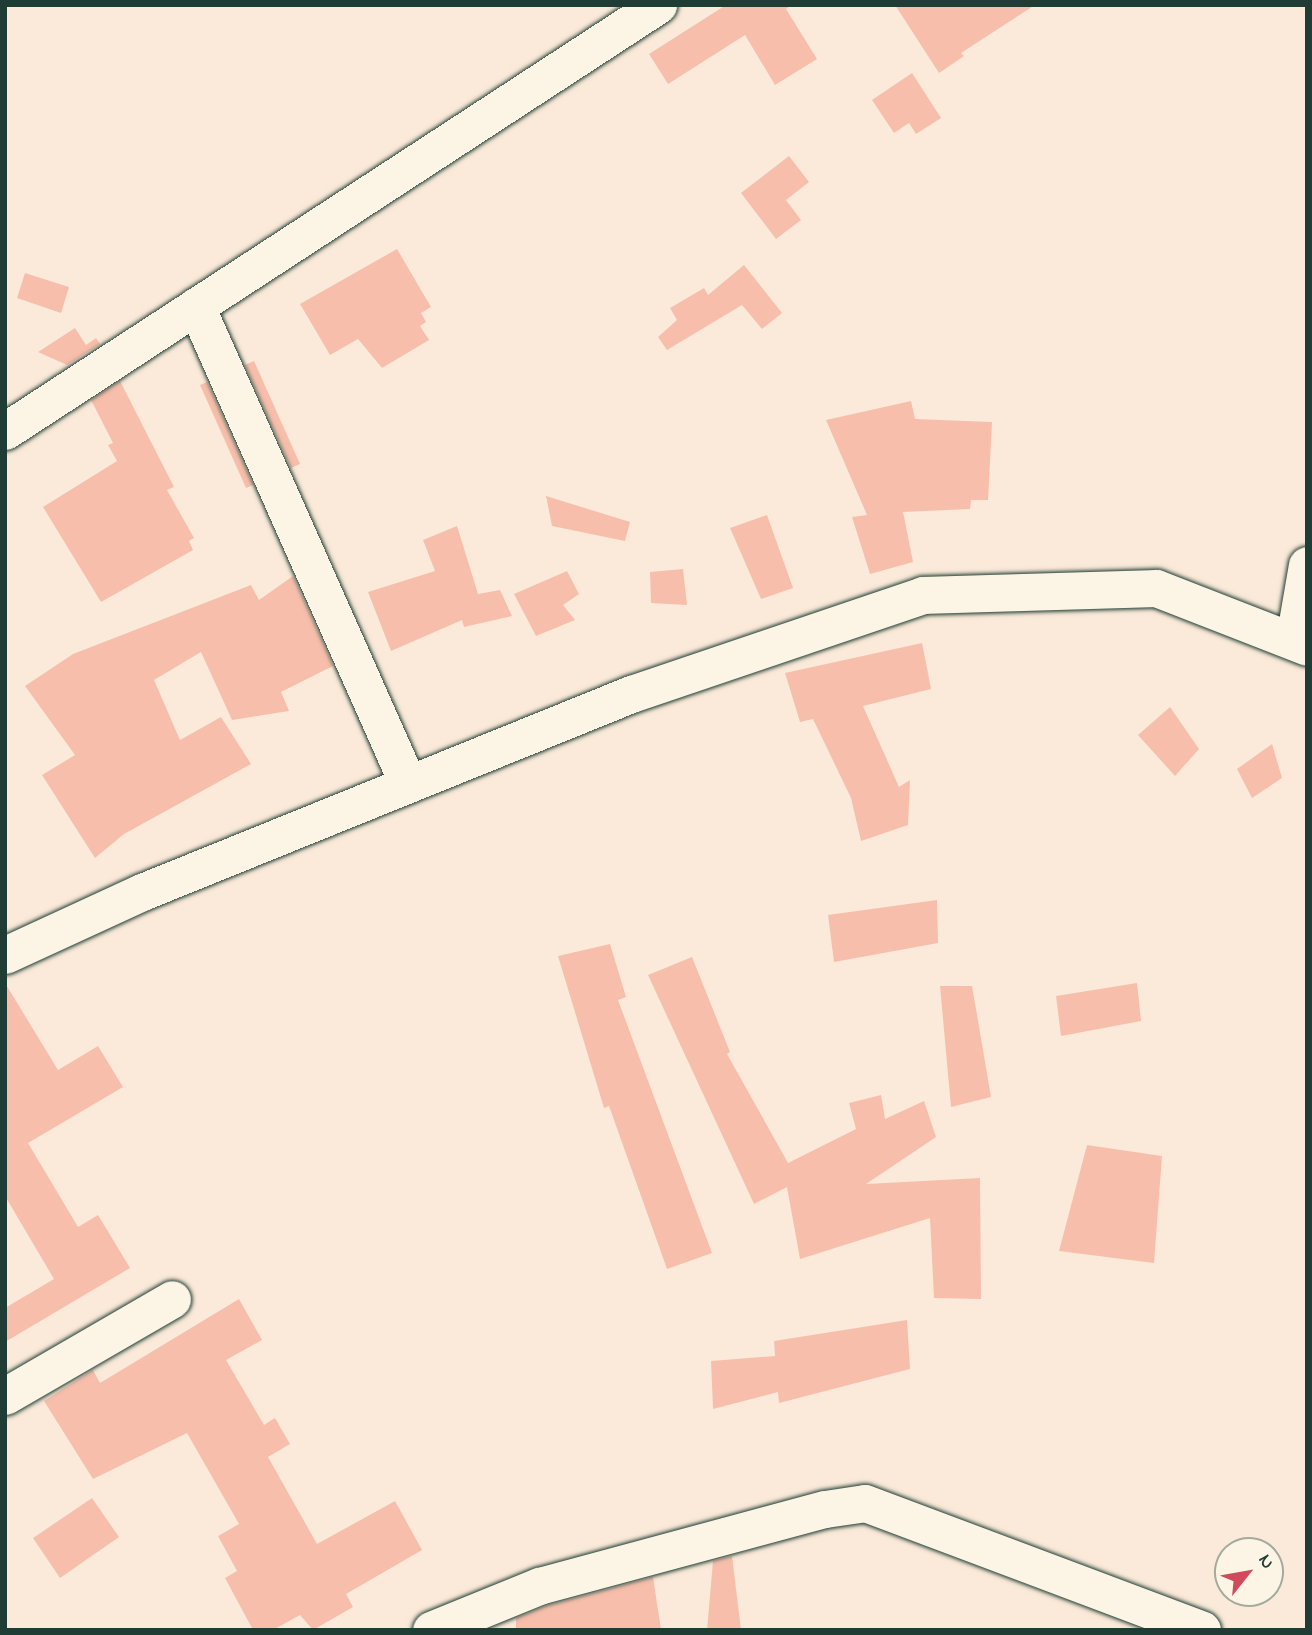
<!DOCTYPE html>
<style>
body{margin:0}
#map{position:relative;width:1312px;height:1635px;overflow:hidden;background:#fbead9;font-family:"Indie Flower",sans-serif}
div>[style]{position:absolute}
.building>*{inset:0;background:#f7bfab}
.roads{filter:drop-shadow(0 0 2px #1f3d34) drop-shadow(0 0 2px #1f3d34)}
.street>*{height:37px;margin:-18.5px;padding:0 18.5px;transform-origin:18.5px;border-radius:18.5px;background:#fcf5e5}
span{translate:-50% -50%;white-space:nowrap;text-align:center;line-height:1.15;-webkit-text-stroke:5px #fcf5e5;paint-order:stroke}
.frame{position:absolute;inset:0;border:7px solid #1f3d34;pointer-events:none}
.north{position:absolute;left:1214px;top:1537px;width:70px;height:70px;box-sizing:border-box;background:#fcf5e5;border:2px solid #a4ab9e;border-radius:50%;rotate:59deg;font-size:19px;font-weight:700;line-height:28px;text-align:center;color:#1f3d34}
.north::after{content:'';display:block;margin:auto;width:24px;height:32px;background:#d1495b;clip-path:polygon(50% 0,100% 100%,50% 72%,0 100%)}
</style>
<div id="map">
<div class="building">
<div style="clip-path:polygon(726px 5px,792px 5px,786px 9px,817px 59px,775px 85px,745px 35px,668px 84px,649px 54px)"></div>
<div style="clip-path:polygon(895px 5px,1035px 5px,961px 53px,964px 56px,939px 73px)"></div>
<div style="clip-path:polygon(912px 73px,941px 118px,916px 134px,909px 123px,894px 133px,872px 100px)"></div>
<div style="clip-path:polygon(789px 156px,809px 182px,786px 200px,801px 220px,776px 239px,741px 193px)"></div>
<div style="clip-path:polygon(397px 249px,431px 307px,421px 313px,426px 322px,420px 326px,429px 340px,382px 368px,358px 339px,330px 355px,300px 304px)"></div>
<div style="clip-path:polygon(744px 265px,782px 313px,762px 329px,742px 305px,667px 350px,658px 337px,677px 320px,670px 308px,704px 288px,708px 295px)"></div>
<div style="clip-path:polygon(25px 273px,69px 287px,61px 313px,17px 298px)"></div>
<div style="clip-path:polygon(75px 328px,86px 345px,96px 338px,100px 344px,67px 365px,38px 352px)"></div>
<div style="clip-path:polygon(254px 361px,300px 464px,291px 468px,245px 365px)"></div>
<div style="clip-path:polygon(120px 381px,174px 487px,167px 490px,194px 538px,189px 541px,193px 550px,101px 602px,43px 507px,117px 461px,108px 445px,113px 443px,91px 400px)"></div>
<div style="clip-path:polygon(207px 382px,253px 485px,246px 488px,200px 385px)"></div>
<div style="clip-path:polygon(911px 401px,915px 419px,992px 422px,988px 500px,971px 500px,970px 509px,903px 512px,913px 562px,870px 574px,852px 517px,867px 515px,826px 420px)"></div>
<div style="clip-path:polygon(546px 496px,630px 522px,625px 541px,552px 526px)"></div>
<div style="clip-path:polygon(767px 515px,793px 588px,761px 599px,730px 528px)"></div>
<div style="clip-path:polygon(457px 526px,478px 594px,500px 590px,512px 616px,464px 627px,462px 620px,391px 651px,368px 592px,435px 571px,423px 540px)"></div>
<div style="clip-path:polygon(683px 569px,687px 605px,651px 603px,650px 572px)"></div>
<div style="clip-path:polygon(567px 571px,579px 594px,563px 605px,575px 620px,536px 636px,514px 594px)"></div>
<div style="clip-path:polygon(293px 576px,333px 666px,281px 692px,289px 711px,232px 720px,201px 652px,154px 680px,180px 740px,221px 717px,251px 764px,124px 834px,95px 858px,42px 775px,75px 755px,25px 686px,73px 654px,251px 585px,259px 600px)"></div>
<div style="clip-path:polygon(922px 643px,931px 689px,863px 706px,899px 787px,910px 780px,908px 825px,861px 841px,851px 798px,813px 719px,800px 722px,785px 673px)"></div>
<div style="clip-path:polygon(1170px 707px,1199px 749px,1175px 776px,1138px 735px)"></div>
<div style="clip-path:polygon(1272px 744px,1282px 778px,1252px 798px,1237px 769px)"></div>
<div style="clip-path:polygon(937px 900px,938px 943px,834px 962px,828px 915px)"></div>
<div style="clip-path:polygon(610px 944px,626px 997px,618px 1000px,712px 1253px,667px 1269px,609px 1106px,604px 1108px,558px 956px)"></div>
<div style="clip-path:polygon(692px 957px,730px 1052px,727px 1054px,788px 1163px,856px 1129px,849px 1103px,881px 1095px,885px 1119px,924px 1101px,936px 1137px,866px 1184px,980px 1178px,981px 1299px,934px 1298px,930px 1218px,800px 1259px,787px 1187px,754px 1204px,648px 975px)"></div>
<div style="clip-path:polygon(5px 983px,58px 1070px,98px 1046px,123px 1087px,28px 1143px,78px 1227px,98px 1215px,130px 1268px,5px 1342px,5px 1308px,54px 1279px,5px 1196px)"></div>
<div style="clip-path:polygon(1137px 983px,1141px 1021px,1061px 1036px,1056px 996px)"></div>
<div style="clip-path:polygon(940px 986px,972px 986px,991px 1097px,951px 1107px)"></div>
<div style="clip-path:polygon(1087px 1145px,1162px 1156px,1154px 1263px,1059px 1251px)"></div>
<div style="clip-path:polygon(239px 1299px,262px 1340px,226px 1360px,264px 1425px,275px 1418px,290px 1444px,268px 1457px,317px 1544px,395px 1501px,422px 1550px,346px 1594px,353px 1607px,313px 1630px,300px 1615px,273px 1630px,253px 1630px,225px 1578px,237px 1571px,218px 1536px,239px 1524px,187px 1433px,93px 1479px,44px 1401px,93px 1370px,100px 1383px)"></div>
<div style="clip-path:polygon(907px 1320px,910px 1369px,779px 1403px,778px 1392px,713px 1409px,711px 1361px,775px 1356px,774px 1341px)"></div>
<div style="clip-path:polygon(92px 1498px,119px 1537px,60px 1578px,33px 1538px)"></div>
<div style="clip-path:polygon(732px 1556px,741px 1630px,707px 1630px,713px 1561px)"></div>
<div style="clip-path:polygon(653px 1577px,661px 1630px,516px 1630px,516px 1618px,546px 1606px)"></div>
</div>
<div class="roads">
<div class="street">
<div style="left:196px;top:306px;width:523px;rotate:66.08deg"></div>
<div style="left:5px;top:431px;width:780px;rotate:-33.12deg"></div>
<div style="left:1294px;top:640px;width:76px;rotate:-80.2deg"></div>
<div style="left:5px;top:955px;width:151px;rotate:-24.7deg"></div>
<div style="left:142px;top:892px;width:528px;rotate:-22.04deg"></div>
<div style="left:631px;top:694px;width:308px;rotate:-18.7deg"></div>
<div style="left:923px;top:595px;width:233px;rotate:-1.7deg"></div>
<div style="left:1156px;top:588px;width:162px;rotate:21.3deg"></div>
<div style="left:5px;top:1396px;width:193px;rotate:-30.1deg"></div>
<div style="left:431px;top:1630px;width:117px;rotate:-22.2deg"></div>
<div style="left:539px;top:1586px;width:296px;rotate:-15.1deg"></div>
<div style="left:825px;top:1509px;width:40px;rotate:-8.5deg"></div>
<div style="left:865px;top:1503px;width:360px;rotate:20.6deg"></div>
</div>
</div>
<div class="frame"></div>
<div class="north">N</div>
</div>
